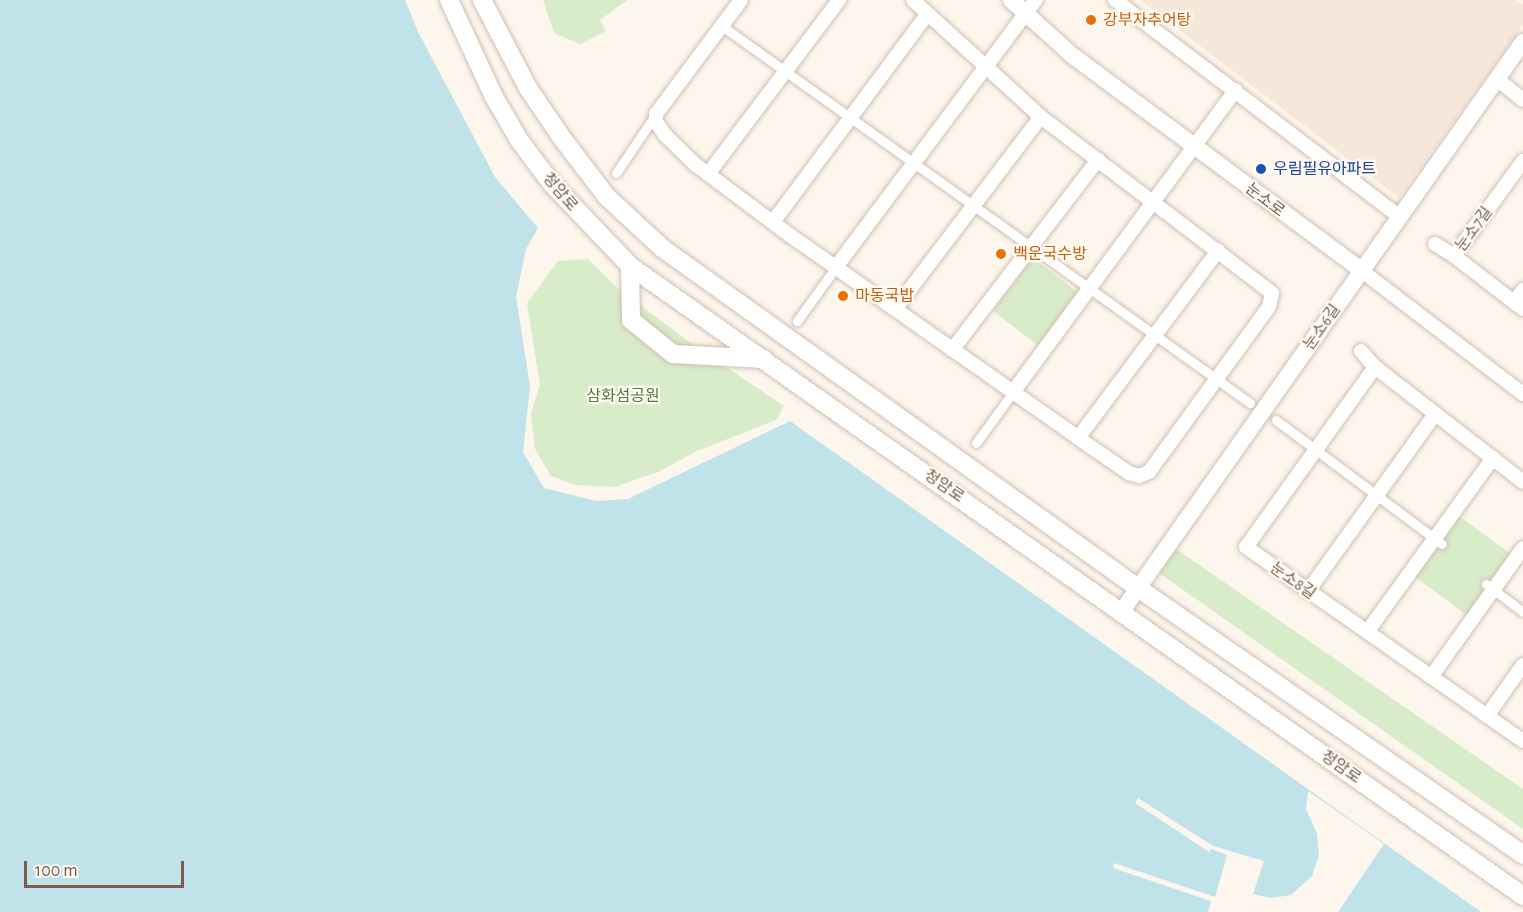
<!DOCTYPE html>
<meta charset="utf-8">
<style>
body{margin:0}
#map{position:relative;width:1523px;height:912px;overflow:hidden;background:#fdf6ec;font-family:"Alegreya Sans","Noto Sans KR",sans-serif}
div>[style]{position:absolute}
.residential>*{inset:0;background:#f5e8da}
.green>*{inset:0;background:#d8ecc9}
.water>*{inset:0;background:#bfe3e8}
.pier>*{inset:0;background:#fdf6ec}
.roads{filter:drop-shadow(0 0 2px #d1beb0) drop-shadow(0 0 2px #d1beb0)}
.pedestrian>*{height:9px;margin:-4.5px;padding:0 4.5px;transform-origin:4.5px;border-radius:4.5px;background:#fff}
.minor>*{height:14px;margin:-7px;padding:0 7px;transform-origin:7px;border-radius:7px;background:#fff}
.tertiary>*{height:16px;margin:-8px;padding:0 8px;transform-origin:8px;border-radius:8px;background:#fff}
.secondary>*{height:18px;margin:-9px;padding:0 9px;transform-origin:9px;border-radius:9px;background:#fff}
.dots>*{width:16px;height:16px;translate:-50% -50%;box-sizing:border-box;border:3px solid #fffaf3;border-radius:50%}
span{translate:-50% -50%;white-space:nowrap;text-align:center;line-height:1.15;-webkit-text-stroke:4.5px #fffaf3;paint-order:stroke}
.food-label{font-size:16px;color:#c56008}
.left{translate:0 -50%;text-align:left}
.transit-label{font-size:16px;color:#164399}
.street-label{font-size:16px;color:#7a5c4d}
.park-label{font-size:16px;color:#537a41}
.scale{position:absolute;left:24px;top:861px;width:160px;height:27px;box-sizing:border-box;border:3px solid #7a5c4d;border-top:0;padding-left:8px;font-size:18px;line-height:21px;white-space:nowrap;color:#7a5c4d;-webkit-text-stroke:4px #fffaf3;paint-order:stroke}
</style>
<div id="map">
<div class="residential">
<div style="clip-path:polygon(1140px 0,1516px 0,1523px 5px,1523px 25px,1399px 198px)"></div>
</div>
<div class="green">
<div style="clip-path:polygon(543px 0,627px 0,600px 20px,606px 31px,580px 44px,554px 33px)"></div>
<div style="clip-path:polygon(1033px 258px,1080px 294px,1040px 347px,993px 311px)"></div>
<div style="clip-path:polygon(588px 259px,615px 286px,696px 347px,784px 406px,776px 420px,697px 451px,658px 472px,614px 487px,575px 485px,551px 476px,535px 449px,531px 414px,540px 385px,527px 303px,558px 261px)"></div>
<div style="clip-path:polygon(1454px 512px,1516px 558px,1472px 619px,1410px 573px)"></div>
<div style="clip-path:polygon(1169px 544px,1523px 789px,1523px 829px,1152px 568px)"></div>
</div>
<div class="water">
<div style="clip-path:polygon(0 0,405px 0,418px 32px,495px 177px,538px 228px,526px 249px,516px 297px,530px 386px,523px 452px,544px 488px,596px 501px,628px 499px,790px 421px,1481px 912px,0 912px)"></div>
</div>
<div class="pier">
<div style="clip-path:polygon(1308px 791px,1384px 844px,1338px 912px,1208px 912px,1211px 901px,1113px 868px,1114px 863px,1215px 897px,1227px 855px,1211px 849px,1209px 852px,1135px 803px,1138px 798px,1213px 846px,1264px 861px,1253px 894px,1271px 898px,1291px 895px,1312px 876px,1319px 855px,1317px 834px,1306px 809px)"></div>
</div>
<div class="roads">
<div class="pedestrian">
<div style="left:722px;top:26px;width:649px;rotate:35.53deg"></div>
<div style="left:616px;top:173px;width:71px;rotate:-55.9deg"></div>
<div style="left:797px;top:321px;width:67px;rotate:-54.2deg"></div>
<div style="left:1276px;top:420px;width:207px;rotate:36.8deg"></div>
<div style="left:976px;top:443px;width:63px;rotate:-54deg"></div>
<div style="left:1486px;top:584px;width:46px;rotate:37.1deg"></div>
</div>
<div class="minor">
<div style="left:741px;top:0;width:142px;rotate:126.7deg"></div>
<div style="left:656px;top:114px;width:8px;rotate:90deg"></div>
<div style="left:656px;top:122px;width:16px;rotate:55deg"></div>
<div style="left:665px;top:135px;width:43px;rotate:44.1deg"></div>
<div style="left:696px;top:165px;width:119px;rotate:36.8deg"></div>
<div style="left:791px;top:236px;width:351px;rotate:35.1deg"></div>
<div style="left:1078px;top:438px;width:62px;rotate:34.5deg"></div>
<div style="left:1129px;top:473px;width:10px;rotate:17deg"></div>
<div style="left:1139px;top:476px;width:11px;rotate:-22deg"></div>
<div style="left:1149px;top:472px;width:204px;rotate:-54deg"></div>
<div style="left:1269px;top:307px;width:14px;rotate:-78deg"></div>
<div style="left:1272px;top:293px;width:290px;rotate:-142.7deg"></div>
<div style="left:1041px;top:117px;width:173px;rotate:-137.6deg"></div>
<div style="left:1115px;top:0;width:358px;rotate:37.3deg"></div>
<div style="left:1497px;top:79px;width:33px;rotate:39deg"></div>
<div style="left:1523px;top:161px;width:117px;rotate:126deg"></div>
<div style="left:1454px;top:256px;width:87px;rotate:37.5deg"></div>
<div style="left:708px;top:174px;width:218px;rotate:-53deg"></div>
<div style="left:773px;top:222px;width:258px;rotate:-53.4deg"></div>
<div style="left:1435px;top:244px;width:22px;rotate:32deg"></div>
<div style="left:836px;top:267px;width:334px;rotate:-53.2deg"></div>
<div style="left:1362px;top:271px;width:203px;rotate:37.4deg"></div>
<div style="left:1514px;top:302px;width:15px;rotate:-53deg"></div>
<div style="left:895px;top:309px;width:241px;rotate:-52.8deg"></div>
<div style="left:952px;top:350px;width:240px;rotate:-52.5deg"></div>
<div style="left:1361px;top:351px;width:21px;rotate:49deg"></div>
<div style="left:1375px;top:367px;width:187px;rotate:37.8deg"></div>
<div style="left:1375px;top:367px;width:221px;rotate:125.6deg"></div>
<div style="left:1246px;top:547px;width:338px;rotate:35deg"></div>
<div style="left:1013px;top:392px;width:375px;rotate:-53.6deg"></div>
<div style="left:1078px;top:438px;width:234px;rotate:-53.2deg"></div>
<div style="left:1308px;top:591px;width:218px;rotate:-54.3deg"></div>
<div style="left:1367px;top:632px;width:215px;rotate:-54.1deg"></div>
<div style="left:1431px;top:677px;width:158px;rotate:-54.5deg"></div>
<div style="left:1487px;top:716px;width:62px;rotate:-54.8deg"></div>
</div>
<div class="tertiary">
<div style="left:1011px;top:0;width:84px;rotate:42.1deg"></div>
<div style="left:1073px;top:56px;width:360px;rotate:36.6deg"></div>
<div style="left:1122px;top:611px;width:696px;rotate:-54.83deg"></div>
</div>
<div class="secondary">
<div style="left:449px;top:0;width:105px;rotate:65.1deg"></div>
<div style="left:493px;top:95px;width:52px;rotate:60deg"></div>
<div style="left:519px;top:140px;width:55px;rotate:53.1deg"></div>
<div style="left:552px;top:184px;width:113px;rotate:46.4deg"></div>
<div style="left:630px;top:266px;width:1093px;rotate:35.2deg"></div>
<div style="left:482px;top:0;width:99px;rotate:62.4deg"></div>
<div style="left:528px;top:88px;width:60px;rotate:55.8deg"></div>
<div style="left:562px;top:138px;width:74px;rotate:52.7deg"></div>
<div style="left:607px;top:197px;width:75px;rotate:42.8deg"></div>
<div style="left:662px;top:248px;width:585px;rotate:35.54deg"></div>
<div style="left:1138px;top:588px;width:469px;rotate:34.7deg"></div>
<div style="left:630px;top:266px;width:54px;rotate:88.9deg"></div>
<div style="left:631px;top:320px;width:54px;rotate:39deg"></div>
<div style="left:673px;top:354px;width:91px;rotate:3.1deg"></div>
</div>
</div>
<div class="dots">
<div style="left:1091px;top:20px;background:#e8710a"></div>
<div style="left:1261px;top:169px;background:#1a4fb4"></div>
<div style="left:1001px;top:254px;background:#e8710a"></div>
<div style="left:843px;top:296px;background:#e8710a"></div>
</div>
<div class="food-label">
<span class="left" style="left:1103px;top:20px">강부자추어탕</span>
<span class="left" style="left:1013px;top:254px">백운국수방</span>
<span class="left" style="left:855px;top:296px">마동국밥</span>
</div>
<div class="transit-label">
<span class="left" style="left:1273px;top:169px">우림필유아파트</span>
</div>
<div class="street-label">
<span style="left:560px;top:192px;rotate:50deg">청암로</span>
<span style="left:1265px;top:200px;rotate:37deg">눈소로</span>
<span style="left:1474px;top:229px;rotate:-54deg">눈소7길</span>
<span style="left:1322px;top:327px;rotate:-55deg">눈소6길</span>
<span style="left:944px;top:486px;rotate:35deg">청암로</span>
<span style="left:1293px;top:581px;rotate:35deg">눈소8길</span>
<span style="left:1341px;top:767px;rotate:35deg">청암로</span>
</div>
<div class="park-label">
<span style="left:623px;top:396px">삼화섬공원</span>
</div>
<div class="scale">100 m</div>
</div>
